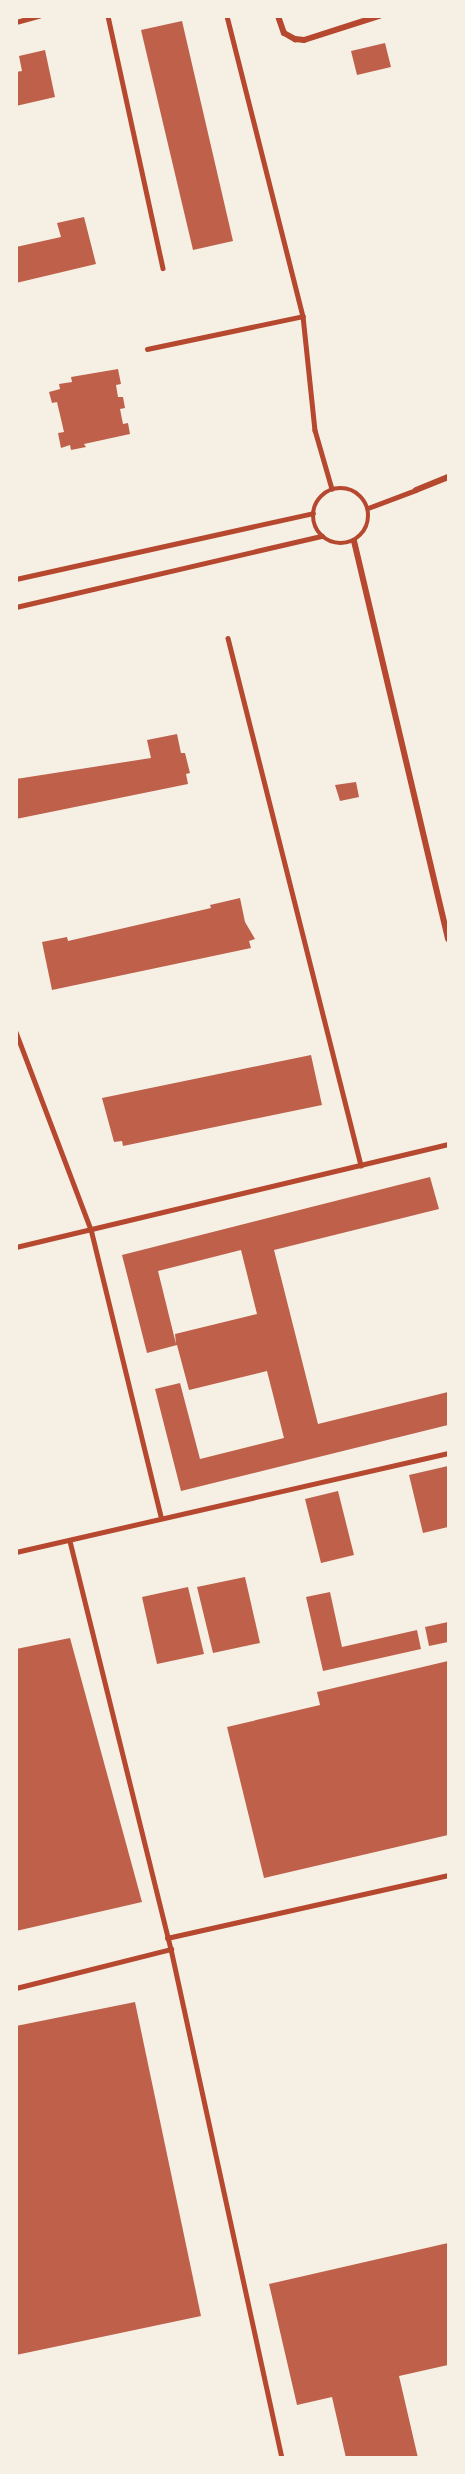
<!DOCTYPE html>
<style>
body{margin:0}
#map{position:relative;width:465px;height:2474px;overflow:hidden;background:#f6efe4;font-family:"IBM Plex Serif",serif}
div>[style]{position:absolute}
.building>*{inset:0;background:#bf614a}
.service>*{height:4.5px;margin:-2.25px;padding:0 2.25px;transform-origin:2.25px;border-radius:2.25px;background:#b5482f}
.service>.ring{margin:-2.25px;padding:0;box-sizing:content-box;background:none;border:4.5px solid #b5482f;border-radius:50%}
.minor>*{height:6px;margin:-3px;padding:0 3px;transform-origin:3px;border-radius:3px;background:#b5482f}
span{translate:-50% -50%;white-space:nowrap;text-align:center;line-height:1.15;-webkit-text-stroke:6px #f6efe4;paint-order:stroke}
.frame{position:absolute;inset:0;border:18px solid #f6efe4;pointer-events:none}
</style>
<div id="map">
<div class="building">
<div style="clip-path:polygon(182px 21px,233px 241px,193px 250px,141px 30px)"></div>
<div style="clip-path:polygon(385px 43px,391px 67px,357px 75px,351px 51px)"></div>
<div style="clip-path:polygon(45px 50px,55px 97px,16px 106px,16px 72px,22px 71px,19px 56px)"></div>
<div style="clip-path:polygon(84px 217px,96px 264px,16px 283px,16px 247px,61px 237px,57px 223px)"></div>
<div style="clip-path:polygon(118px 369px,121px 384px,116px 385px,118px 397px,123px 397px,125px 408px,120px 409px,123px 424px,128px 423px,130px 434px,84px 444px,86px 447px,71px 450px,70px 445px,61px 448px,58px 433px,64px 432px,57px 402px,52px 403px,49px 392px,60px 389px,59px 384px,72px 382px,71px 377px)"></div>
<div style="clip-path:polygon(177px 734px,181px 753px,185px 753px,190px 773px,186px 774px,188px 784px,16px 819px,16px 779px,151px 758px,147px 740px)"></div>
<div style="clip-path:polygon(356px 782px,359px 797px,340px 801px,335px 785px)"></div>
<div style="clip-path:polygon(240px 898px,245px 922px,255px 939px,249px 941px,251px 948px,52px 990px,42px 942px,67px 937px,68px 941px,211px 908px,210px 905px)"></div>
<div style="clip-path:polygon(311px 1055px,322px 1105px,123px 1146px,122px 1141px,114px 1142px,102px 1098px)"></div>
<div style="clip-path:polygon(evenodd,430px 1177px,439px 1209px,274px 1250px,318px 1424px,448px 1392px,448px 1425px,181px 1491px,155px 1389px,180px 1383px,200px 1459px,284px 1438px,267px 1371px,189px 1390px,177px 1345px,147px 1353px,122px 1255px,430px 1177px,241px 1250px,257px 1314px,175px 1334px,176px 1344px,158px 1271px,241px 1250px)"></div>
<div style="clip-path:polygon(448px 1466px,448px 1527px,423px 1533px,409px 1475px)"></div>
<div style="clip-path:polygon(338px 1491px,354px 1555px,321px 1563px,305px 1499px)"></div>
<div style="clip-path:polygon(245px 1577px,260px 1643px,213px 1653px,197px 1587px)"></div>
<div style="clip-path:polygon(188px 1587px,204px 1654px,157px 1664px,142px 1597px)"></div>
<div style="clip-path:polygon(330px 1592px,342px 1647px,417px 1630px,421px 1649px,323px 1671px,306px 1597px)"></div>
<div style="clip-path:polygon(448px 1622px,448px 1642px,429px 1646px,425px 1627px)"></div>
<div style="clip-path:polygon(70px 1638px,142px 1902px,16px 1931px,16px 1649px)"></div>
<div style="clip-path:polygon(448px 1661px,448px 1835px,264px 1878px,227px 1727px,320px 1705px,317px 1692px)"></div>
<div style="clip-path:polygon(135px 2002px,201px 2316px,16px 2355px,16px 2026px)"></div>
<div style="clip-path:polygon(448px 2243px,448px 2365px,399px 2376px,418px 2458px,346px 2458px,332px 2397px,297px 2405px,269px 2284px)"></div>
</div>
<div class="service">
<div style="left:108px;top:16px;width:258px;rotate:77.7deg"></div>
<div style="left:227px;top:16px;width:309px;rotate:75.8deg"></div>
<div style="left:303px;top:316px;width:115px;rotate:84deg"></div>
<div style="left:315px;top:430px;width:61px;rotate:73.9deg"></div>
<div style="left:16px;top:22px;width:24px;rotate:-15deg"></div>
<div style="left:147px;top:349px;width:159px;rotate:-11.9deg"></div>
<div class="ring" style="left:313px;top:488px;width:51.5px;height:51.5px"></div>
<div style="left:368px;top:508px;width:51px;rotate:-20.6deg"></div>
<div style="left:16px;top:579px;width:304px;rotate:-12.5deg"></div>
<div style="left:16px;top:607px;width:314px;rotate:-13.1deg"></div>
<div style="left:228px;top:638px;width:544px;rotate:75.84deg"></div>
<div style="left:16px;top:1032px;width:211px;rotate:69.2deg"></div>
<div style="left:91px;top:1229px;width:296px;rotate:76.3deg"></div>
<div style="left:16px;top:1247px;width:444px;rotate:-13.4deg"></div>
<div style="left:70px;top:1541px;width:420px;rotate:76.1deg"></div>
<div style="left:171px;top:1949px;width:521px;rotate:77.7deg"></div>
<div style="left:16px;top:1552px;width:443px;rotate:-12.9deg"></div>
<div style="left:167px;top:1938px;width:288px;rotate:-12.6deg"></div>
<div style="left:16px;top:1988px;width:160px;rotate:-14.1deg"></div>
</div>
<div class="minor">
<div style="left:278px;top:16px;width:18px;rotate:71deg"></div>
<div style="left:284px;top:33px;width:13px;rotate:29deg"></div>
<div style="left:295px;top:39px;width:9px;rotate:6deg"></div>
<div style="left:304px;top:40px;width:79px;rotate:-17.7deg"></div>
<div style="left:416px;top:490px;width:35px;rotate:-22deg"></div>
<div style="left:354px;top:541px;width:409px;rotate:76.7deg"></div>
</div>
<div class="frame"></div>
</div>
